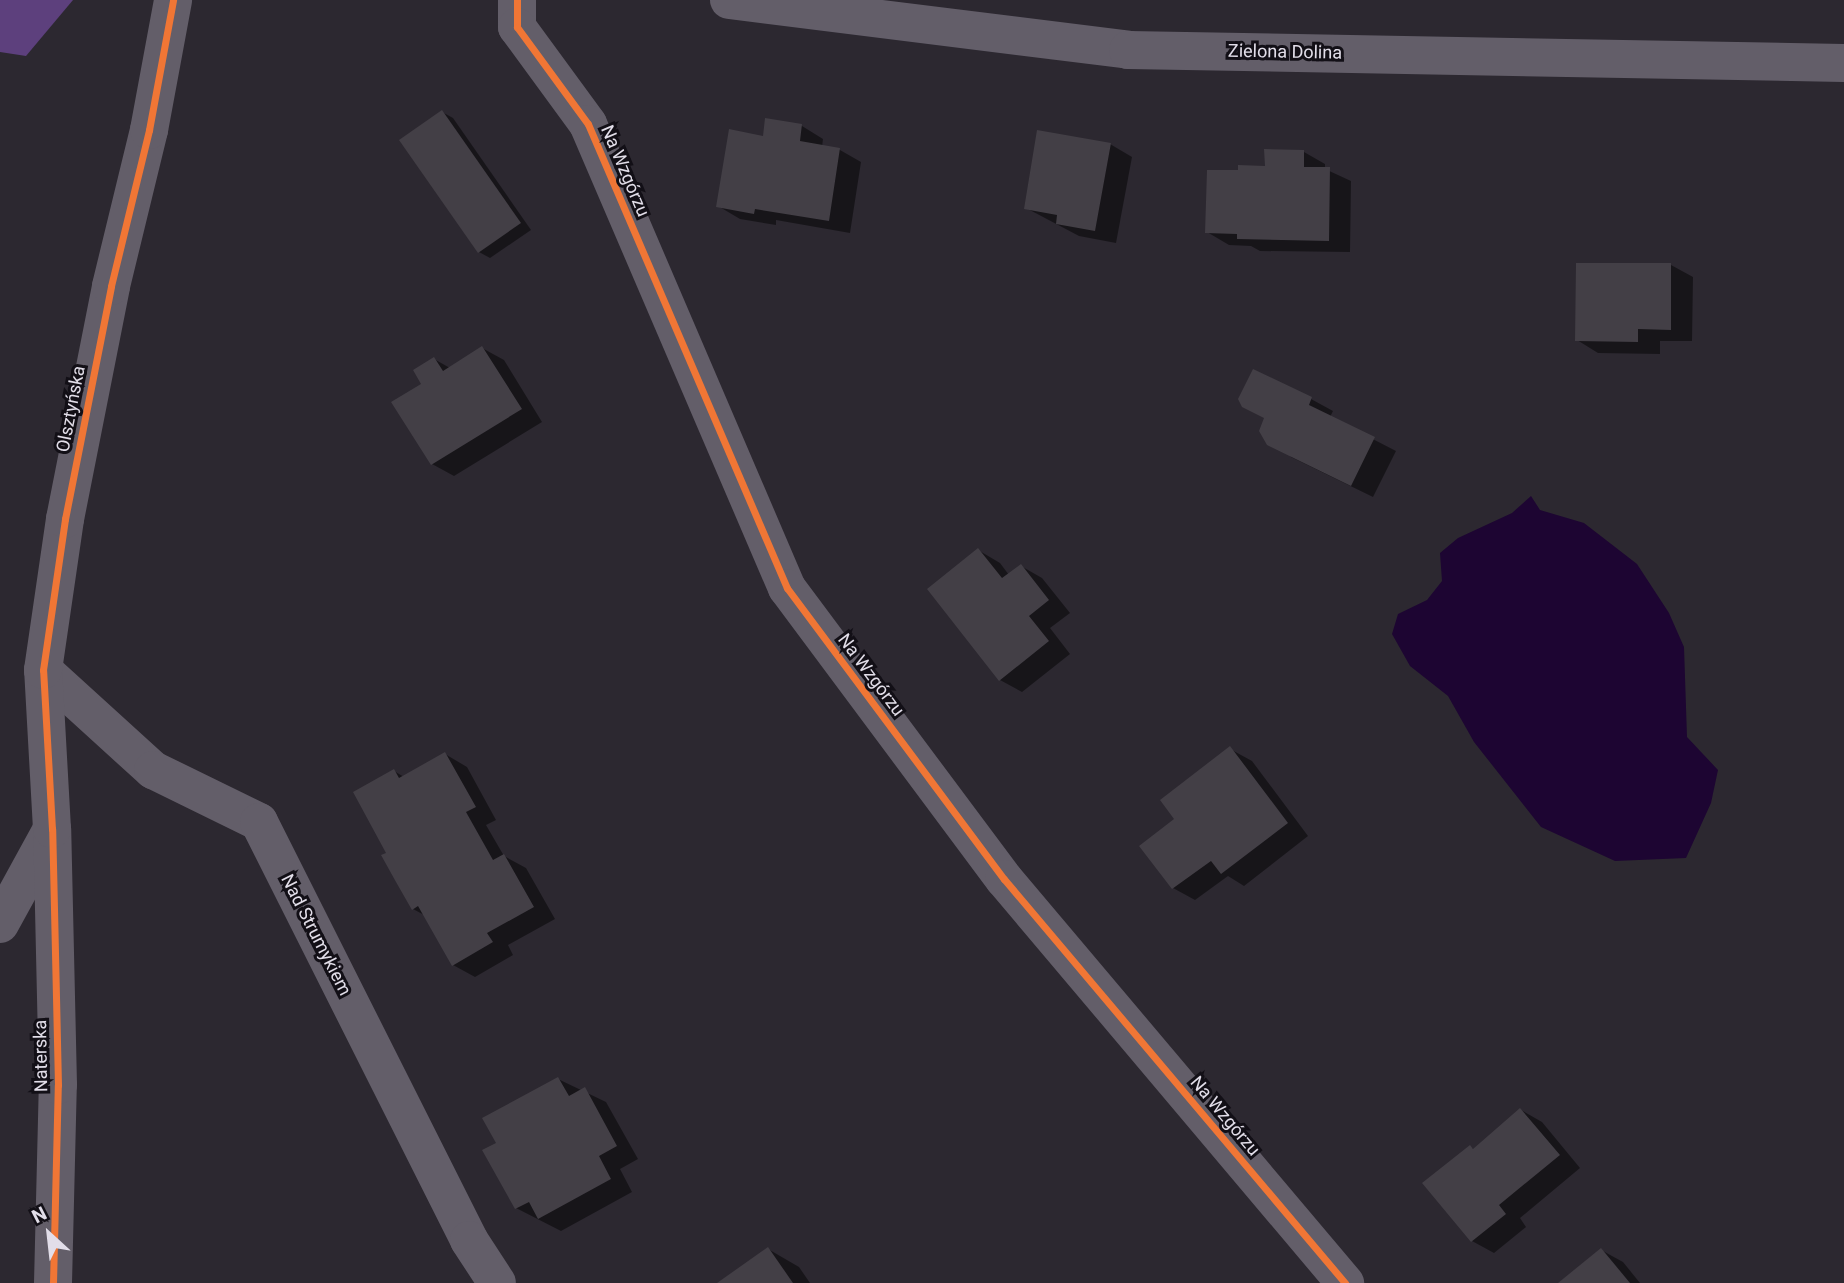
<!DOCTYPE html>
<meta charset="utf-8">
<style>
body{margin:0}
#map{position:relative;width:1844px;height:1283px;overflow:hidden;background:#2c2830;font-family:Roboto,sans-serif}
div>[style]{position:absolute}
.forest>*{inset:0;background:#5d407d}
.water>*{inset:0;background:#1d0532}
.shadow>*{inset:0;background:#0007}
.building>*{inset:0;background:#433f46}
.street>*{height:38px;margin:-19px;padding:0 19px;transform-origin:19px;border-radius:19px;background:#635e69}
.cycleway>*{height:7px;margin:-3.5px;padding:0 3.5px;transform-origin:3.5px;border-radius:3.5px;background:#f07635}
span{translate:-50% -50%;white-space:nowrap;text-align:center;line-height:1.15;-webkit-text-stroke:6px #120f16;paint-order:stroke}
.street-label{font-size:18px;color:#e2dee9}
.north{position:absolute;left:14px;top:1199px;width:70px;height:70px;-webkit-text-stroke:5px #120f16;paint-order:stroke;rotate:333deg;font-size:19px;font-weight:700;line-height:28px;text-align:center;color:#e2dee9}
.north::after{content:'';display:block;margin:auto;width:24px;height:32px;background:#e2dee9;clip-path:polygon(50% 0,100% 100%,50% 72%,0 100%)}
</style>
<div id="map">
<div class="forest">
<div style="clip-path:polygon(0 0,73px 0,26px 56px,0 52px)"></div>
</div>
<div class="water">
<div style="clip-path:polygon(1531px 496px,1540px 510px,1584px 523px,1637px 564px,1669px 613px,1684px 647px,1687px 737px,1718px 770px,1711px 803px,1686px 858px,1615px 861px,1541px 827px,1474px 742px,1448px 696px,1410px 666px,1392px 634px,1398px 614px,1427px 600px,1442px 581px,1440px 553px,1458px 538px,1512px 513px)"></div>
</div>
<div class="shadow">
<div style="clip-path:polygon(442px 112px,453px 118px,531px 230px,490px 258px,479px 252px)"></div>
<div style="clip-path:polygon(802px 126px,823px 139px,822px 147px,840px 150px,861px 162px,850px 233px,776px 220px,776px 225px,740px 219px,718px 206px,764px 138px)"></div>
<div style="clip-path:polygon(1110px 144px,1132px 157px,1116px 243px,1079px 236px,1026px 208px)"></div>
<div style="clip-path:polygon(1304px 152px,1325px 164px,1325px 169px,1351px 181px,1350px 252px,1260px 251px,1251px 246px,1229px 245px,1207px 232px,1240px 172px,1266px 168px)"></div>
<div style="clip-path:polygon(1671px 265px,1693px 277px,1692px 341px,1660px 341px,1660px 354px,1598px 353px,1577px 340px)"></div>
<div style="clip-path:polygon(482px 348px,504px 360px,542px 422px,454px 476px,432px 464px,424px 384px,434px 359px,450px 368px)"></div>
<div style="clip-path:polygon(1311px 399px,1333px 411px,1330px 417px,1396px 451px,1373px 497px,1291px 457px,1266px 419px)"></div>
<div style="clip-path:polygon(978px 550px,1000px 563px,1009px 575px,1021px 566px,1042px 578px,1070px 613px,1050px 628px,1070px 654px,1022px 692px,1000px 680px)"></div>
<div style="clip-path:polygon(1230px 749px,1252px 761px,1308px 836px,1244px 886px,1228px 876px,1195px 900px,1173px 888px,1177px 819px)"></div>
<div style="clip-path:polygon(445px 754px,467px 767px,496px 820px,486px 825px,504px 856px,526px 868px,555px 919px,508px 945px,513px 955px,475px 977px,453px 965px,426px 916px,413px 909px,389px 853px,394px 771px,404px 777px)"></div>
<div style="clip-path:polygon(558px 1079px,606px 1102px,638px 1159px,620px 1169px,632px 1192px,561px 1231px,516px 1208px,498px 1143px)"></div>
<div style="clip-path:polygon(1521px 1110px,1542px 1122px,1580px 1168px,1520px 1218px,1526px 1227px,1494px 1253px,1472px 1241px,1425px 1183px,1470px 1147px,1475px 1150px)"></div>
<div style="clip-path:polygon(768px 1249px,799px 1267px,810px 1283px,720px 1283px)"></div>
<div style="clip-path:polygon(1601px 1250px,1623px 1262px,1640px 1283px,1561px 1283px)"></div>
</div>
<div class="building">
<div style="clip-path:polygon(442px 110px,521px 223px,478px 253px,399px 140px)"></div>
<div style="clip-path:polygon(765px 118px,802px 124px,800px 141px,840px 148px,829px 221px,755px 209px,754px 214px,716px 207px,729px 129px,763px 136px)"></div>
<div style="clip-path:polygon(1037px 130px,1111px 143px,1095px 231px,1056px 224px,1057px 215px,1024px 209px)"></div>
<div style="clip-path:polygon(1264px 149px,1304px 150px,1304px 167px,1330px 167px,1329px 241px,1237px 239px,1237px 234px,1205px 233px,1207px 170px,1238px 170px,1238px 165px,1265px 166px)"></div>
<div style="clip-path:polygon(1576px 263px,1671px 263px,1671px 330px,1638px 329px,1638px 342px,1575px 341px)"></div>
<div style="clip-path:polygon(482px 346px,522px 409px,431px 465px,391px 402px,421px 384px,413px 370px,434px 357px,443px 371px)"></div>
<div style="clip-path:polygon(1253px 369px,1312px 397px,1309px 405px,1375px 437px,1351px 486px,1267px 445px,1259px 431px,1264px 418px,1242px 407px,1238px 399px)"></div>
<div style="clip-path:polygon(978px 548px,1002px 578px,1021px 564px,1049px 600px,1029px 616px,1049px 641px,999px 681px,927px 589px)"></div>
<div style="clip-path:polygon(1230px 746px,1288px 823px,1221px 874px,1211px 861px,1172px 889px,1139px 846px,1174px 819px,1160px 800px)"></div>
<div style="clip-path:polygon(445px 752px,476px 807px,466px 812px,493px 860px,504px 854px,534px 907px,487px 933px,493px 942px,452px 966px,418px 906px,412px 910px,396px 882px,381px 855px,386px 853px,353px 792px,394px 769px,399px 778px)"></div>
<div style="clip-path:polygon(558px 1077px,569px 1096px,585px 1087px,617px 1146px,599px 1156px,611px 1179px,538px 1219px,529px 1202px,515px 1209px,482px 1150px,496px 1143px,482px 1118px)"></div>
<div style="clip-path:polygon(1520px 1108px,1560px 1155px,1499px 1205px,1506px 1214px,1471px 1242px,1422px 1183px,1470px 1145px,1473px 1149px)"></div>
<div style="clip-path:polygon(768px 1247px,793px 1283px,717px 1283px)"></div>
<div style="clip-path:polygon(1601px 1248px,1630px 1283px,1558px 1283px)"></div>
</div>
<div class="street">
<div style="left:517px;top:0;width:27px;rotate:90deg"></div>
<div style="left:517px;top:27px;width:120px;rotate:53.8deg"></div>
<div style="left:588px;top:124px;width:505px;rotate:66.79deg"></div>
<div style="left:787px;top:588px;width:363px;rotate:53.3deg"></div>
<div style="left:1004px;top:879px;width:529px;rotate:49.83deg"></div>
<div style="left:729px;top:0;width:402px;rotate:7.1deg"></div>
<div style="left:1128px;top:50px;width:716px;rotate:1.04deg"></div>
<div style="left:43px;top:670px;width:149px;rotate:42.3deg"></div>
<div style="left:153px;top:770px;width:118px;rotate:26.1deg"></div>
<div style="left:259px;top:822px;width:468px;rotate:63.3deg"></div>
<div style="left:469px;top:1240px;width:51px;rotate:56.9deg"></div>
<div style="left:0;top:924px;width:106px;rotate:-61.3deg"></div>
<div style="left:53px;top:1283px;width:198px;rotate:-88.6deg"></div>
<div style="left:58px;top:1085px;width:256px;rotate:-91.3deg"></div>
<div style="left:52px;top:829px;width:159px;rotate:-93.2deg"></div>
<div style="left:43px;top:670px;width:153px;rotate:-81.7deg"></div>
<div style="left:65px;top:519px;width:237px;rotate:-78.8deg"></div>
<div style="left:111px;top:286px;width:161px;rotate:-76.3deg"></div>
<div style="left:149px;top:130px;width:132px;rotate:-79.5deg"></div>
</div>
<div class="cycleway">
<div style="left:517px;top:0;width:27px;rotate:90deg"></div>
<div style="left:517px;top:27px;width:120px;rotate:53.8deg"></div>
<div style="left:588px;top:124px;width:505px;rotate:66.79deg"></div>
<div style="left:787px;top:588px;width:363px;rotate:53.3deg"></div>
<div style="left:1004px;top:879px;width:529px;rotate:49.83deg"></div>
<div style="left:53px;top:1283px;width:198px;rotate:-88.6deg"></div>
<div style="left:58px;top:1085px;width:256px;rotate:-91.3deg"></div>
<div style="left:52px;top:829px;width:159px;rotate:-93.2deg"></div>
<div style="left:43px;top:670px;width:153px;rotate:-81.7deg"></div>
<div style="left:65px;top:519px;width:237px;rotate:-78.8deg"></div>
<div style="left:111px;top:286px;width:161px;rotate:-76.3deg"></div>
<div style="left:149px;top:130px;width:132px;rotate:-79.5deg"></div>
</div>
<div class="street-label">
<span style="left:1285px;top:52px;rotate:1deg">Zielona Dolina</span>
<span style="left:625px;top:171px;rotate:67deg">Na Wzgórzu</span>
<span style="left:71px;top:409px;rotate:-79deg">Olsztyńska</span>
<span style="left:871px;top:675px;rotate:53deg">Na Wzgórzu</span>
<span style="left:316px;top:935px;rotate:63deg">Nad Strumykiem</span>
<span style="left:41px;top:1056px;rotate:-91deg">Naterska</span>
<span style="left:1225px;top:1116px;rotate:50deg">Na Wzgórzu</span>
</div>
<div class="north">N</div>
</div>
